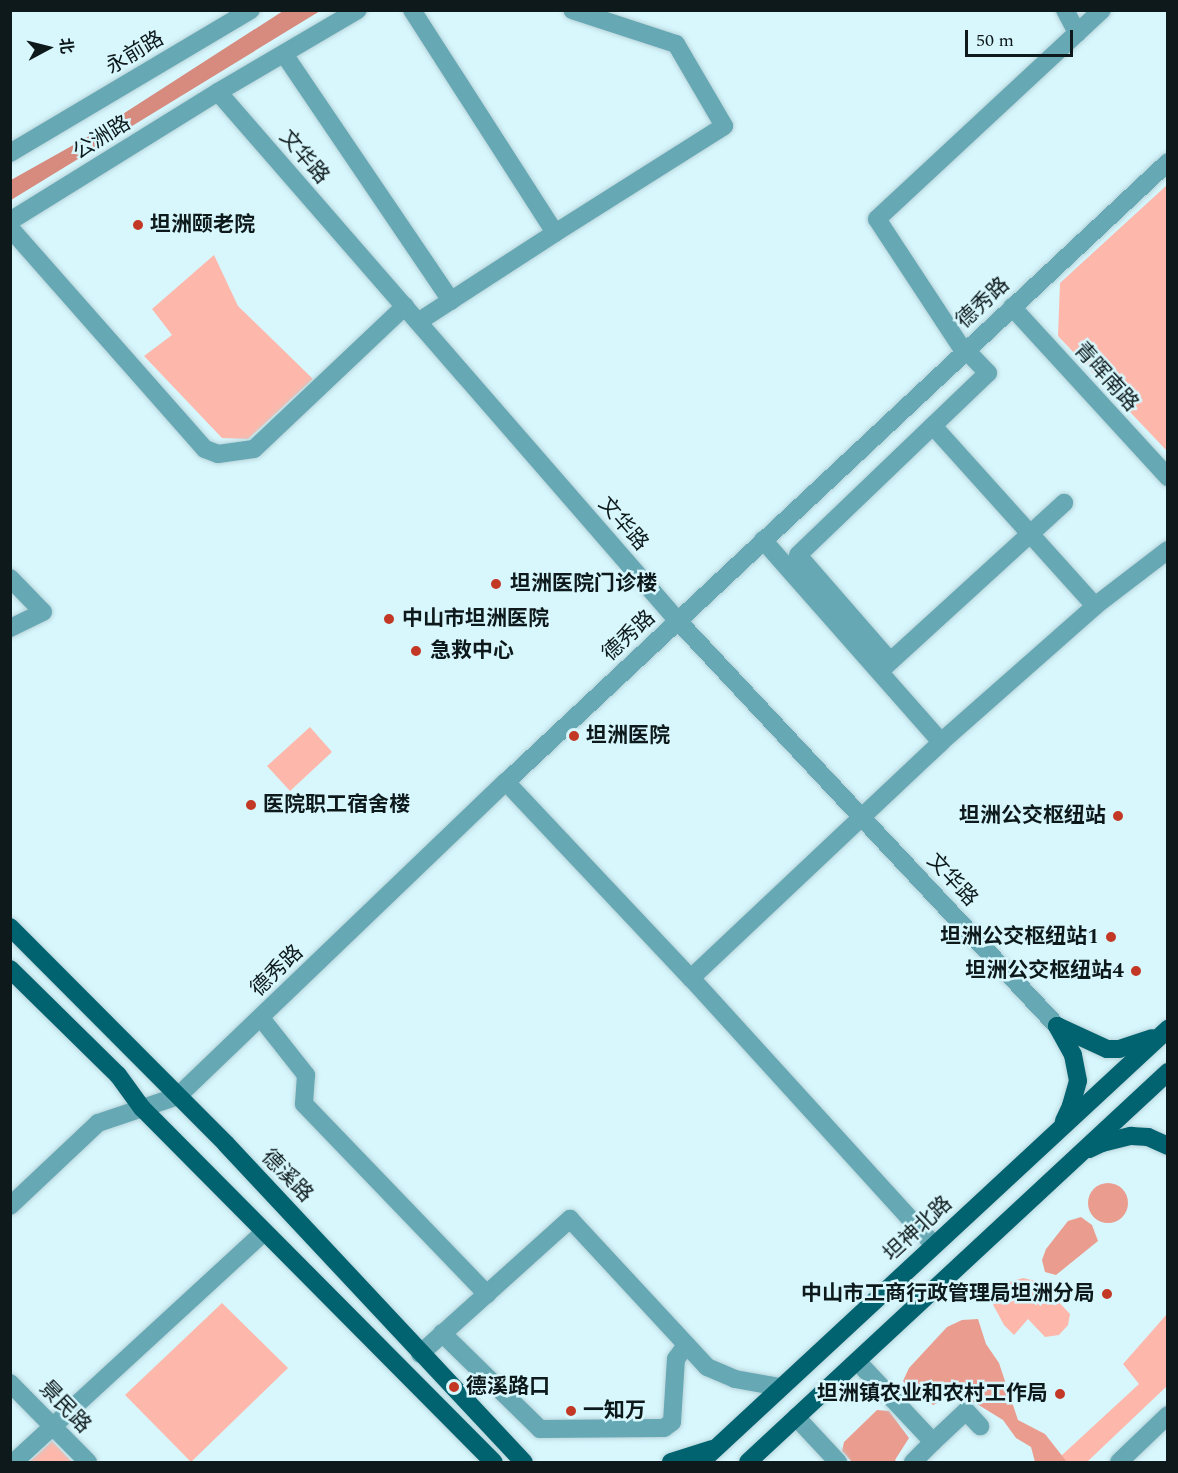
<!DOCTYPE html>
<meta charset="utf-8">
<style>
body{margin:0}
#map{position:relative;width:1178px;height:1473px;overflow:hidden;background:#d7f7fd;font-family:Spectral,"Noto Sans SC",serif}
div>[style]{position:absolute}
.green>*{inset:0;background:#fdb8ab}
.forest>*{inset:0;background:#ea9d8f}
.round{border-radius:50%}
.water>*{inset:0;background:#d68b7e}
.roads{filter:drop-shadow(0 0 2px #b7d3d9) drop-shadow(0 0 2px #b7d3d9)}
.minor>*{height:18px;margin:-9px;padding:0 9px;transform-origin:9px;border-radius:9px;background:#66a8b4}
.major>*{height:18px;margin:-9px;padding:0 9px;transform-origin:9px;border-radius:9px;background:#026370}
.dots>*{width:16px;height:16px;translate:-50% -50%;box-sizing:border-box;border:3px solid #d7f7fd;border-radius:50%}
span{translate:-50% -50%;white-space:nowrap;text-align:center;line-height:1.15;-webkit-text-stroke:5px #d7f7fd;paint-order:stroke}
.street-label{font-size:21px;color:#0d191b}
.poi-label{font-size:21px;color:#0d191b;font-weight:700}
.left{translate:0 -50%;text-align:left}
.right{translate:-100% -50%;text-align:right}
.frame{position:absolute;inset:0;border:12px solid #0d191b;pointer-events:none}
.north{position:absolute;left:18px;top:18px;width:60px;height:60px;-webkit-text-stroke:4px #d7f7fd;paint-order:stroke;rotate:83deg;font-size:16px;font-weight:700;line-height:24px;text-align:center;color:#0d191b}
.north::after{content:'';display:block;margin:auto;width:21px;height:27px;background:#0d191b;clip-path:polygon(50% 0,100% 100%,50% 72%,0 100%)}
.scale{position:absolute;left:965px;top:30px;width:108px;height:27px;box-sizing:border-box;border:3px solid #0d191b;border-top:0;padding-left:8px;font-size:18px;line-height:21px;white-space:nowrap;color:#0d191b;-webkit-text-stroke:4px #d7f7fd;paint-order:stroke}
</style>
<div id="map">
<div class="green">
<div style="clip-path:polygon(1167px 185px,1167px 451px,1058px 336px,1060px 283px)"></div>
<div style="clip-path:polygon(214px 255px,238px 306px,313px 379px,248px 439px,222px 438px,144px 356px,172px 335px,152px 309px)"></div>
<div style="clip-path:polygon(310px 727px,332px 752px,290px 791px,267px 766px)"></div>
<div style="clip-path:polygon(1023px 1278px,1040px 1282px,1070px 1314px,1068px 1325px,1059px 1335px,1045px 1337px,1028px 1319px,1014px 1335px,1004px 1325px,990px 1299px,1006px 1283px)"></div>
<div style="clip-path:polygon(222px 1303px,288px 1368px,191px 1462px,125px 1395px)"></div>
<div style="clip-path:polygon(1167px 1314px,1167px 1386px,1087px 1462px,1067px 1462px,1061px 1456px,1139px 1384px,1123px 1364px)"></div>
<div style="clip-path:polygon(52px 1441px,72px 1462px,29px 1462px)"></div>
</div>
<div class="forest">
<div class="round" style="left:1088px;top:1183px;width:40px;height:40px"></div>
<div style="clip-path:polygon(1081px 1217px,1092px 1225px,1098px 1241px,1056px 1275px,1045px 1272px,1042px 1260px,1046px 1249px,1068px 1221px)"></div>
<div style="clip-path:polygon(978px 1319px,986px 1344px,999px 1363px,1018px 1420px,1045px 1434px,1067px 1462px,1035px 1462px,1031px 1447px,1016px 1438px,1003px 1420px,959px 1393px,933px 1405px,917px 1396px,903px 1381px,909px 1368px,947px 1327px,962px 1320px)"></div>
<div style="clip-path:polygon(877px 1410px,889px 1411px,909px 1438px,895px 1460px,897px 1462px,852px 1462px,842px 1451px,844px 1442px)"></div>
</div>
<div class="water">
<div style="clip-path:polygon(283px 11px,320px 11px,11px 200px,11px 180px,84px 139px)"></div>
</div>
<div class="roads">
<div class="minor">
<div style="left:412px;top:10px;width:265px;rotate:57.3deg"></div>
<div style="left:555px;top:233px;width:163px;rotate:147deg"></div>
<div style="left:1065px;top:10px;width:26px;rotate:62deg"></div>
<div style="left:284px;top:54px;width:298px;rotate:55.9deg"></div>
<div style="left:218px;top:92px;width:701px;rotate:48.99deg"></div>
<div style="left:678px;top:621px;width:555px;rotate:46.9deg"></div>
<div style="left:10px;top:153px;width:280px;rotate:-30.7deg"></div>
<div style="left:10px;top:221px;width:245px;rotate:-31.8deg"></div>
<div style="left:218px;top:92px;width:162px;rotate:-30.4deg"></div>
<div style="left:10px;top:228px;width:295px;rotate:48.6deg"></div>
<div style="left:205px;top:449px;width:14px;rotate:21deg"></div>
<div style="left:218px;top:454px;width:36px;rotate:-8deg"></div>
<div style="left:254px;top:449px;width:208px;rotate:-43.4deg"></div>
<div style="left:555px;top:233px;width:200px;rotate:-32.3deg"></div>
<div style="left:724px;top:126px;width:95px;rotate:-120.3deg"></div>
<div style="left:676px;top:44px;width:109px;rotate:-161.9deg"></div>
<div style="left:1012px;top:307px;width:231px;rotate:47.5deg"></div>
<div style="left:965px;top:353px;width:160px;rotate:-123.3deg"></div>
<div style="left:877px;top:219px;width:307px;rotate:-42.9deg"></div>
<div style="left:933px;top:426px;width:242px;rotate:48deg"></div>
<div style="left:763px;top:540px;width:269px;rotate:48.6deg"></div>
<div style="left:10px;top:578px;width:47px;rotate:45.9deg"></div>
<div style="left:43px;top:612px;width:37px;rotate:154deg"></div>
<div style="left:890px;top:661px;width:140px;rotate:-131deg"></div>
<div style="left:798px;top:555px;width:263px;rotate:-43.8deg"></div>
<div style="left:988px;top:373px;width:32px;rotate:-134deg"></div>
<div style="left:881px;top:670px;width:248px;rotate:-42.4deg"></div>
<div style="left:506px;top:782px;width:270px;rotate:46.7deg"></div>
<div style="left:691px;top:978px;width:361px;rotate:47.7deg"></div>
<div style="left:691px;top:978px;width:344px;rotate:-43.3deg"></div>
<div style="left:941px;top:742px;width:205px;rotate:-41.4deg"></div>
<div style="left:1095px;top:606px;width:92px;rotate:-37.5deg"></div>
<div style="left:261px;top:1018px;width:73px;rotate:51.7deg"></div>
<div style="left:306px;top:1075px;width:29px;rotate:94deg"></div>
<div style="left:304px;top:1104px;width:264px;rotate:46.1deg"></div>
<div style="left:10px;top:1206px;width:121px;rotate:-43.3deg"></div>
<div style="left:98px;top:1123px;width:84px;rotate:-18.6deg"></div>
<div style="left:178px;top:1096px;width:454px;rotate:-43.8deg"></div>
<div style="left:506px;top:782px;width:907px;rotate:-43.12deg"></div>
<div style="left:442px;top:1333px;width:137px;rotate:44.4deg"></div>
<div style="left:540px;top:1429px;width:124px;rotate:-0.5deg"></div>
<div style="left:664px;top:1428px;width:10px;rotate:-37deg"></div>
<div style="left:672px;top:1422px;width:63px;rotate:-86.4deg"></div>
<div style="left:676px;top:1359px;width:17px;rotate:-54deg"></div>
<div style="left:420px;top:1354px;width:202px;rotate:-42deg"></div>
<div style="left:570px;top:1219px;width:202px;rotate:47.2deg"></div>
<div style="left:707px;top:1367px;width:30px;rotate:23deg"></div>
<div style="left:735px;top:1379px;width:46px;rotate:10.1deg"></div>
<div style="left:857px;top:1361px;width:111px;rotate:46.8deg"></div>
<div style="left:933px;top:1442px;width:45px;rotate:-43.2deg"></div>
<div style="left:966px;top:1411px;width:21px;rotate:47deg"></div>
<div style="left:10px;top:1383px;width:111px;rotate:45.4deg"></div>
<div style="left:796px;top:1417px;width:62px;rotate:47deg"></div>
<div style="left:14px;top:1462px;width:340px;rotate:-42.6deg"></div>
<div style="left:913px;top:1462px;width:28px;rotate:-45deg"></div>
<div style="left:1119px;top:1462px;width:68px;rotate:-43.8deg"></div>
</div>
<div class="major">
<div style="left:10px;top:927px;width:306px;rotate:45.1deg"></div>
<div style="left:226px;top:1144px;width:436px;rotate:46.9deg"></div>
<div style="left:10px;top:969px;width:151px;rotate:44.5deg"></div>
<div style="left:118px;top:1075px;width:41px;rotate:54deg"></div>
<div style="left:142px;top:1108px;width:499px;rotate:45.2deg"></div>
<div style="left:1057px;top:1026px;width:55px;rotate:24.7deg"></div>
<div style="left:1107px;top:1049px;width:12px"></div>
<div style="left:1119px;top:1049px;width:35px;rotate:-18deg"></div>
<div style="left:1057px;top:1026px;width:33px;rotate:61deg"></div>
<div style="left:1073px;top:1055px;width:26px;rotate:79deg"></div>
<div style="left:1078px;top:1081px;width:26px;rotate:106deg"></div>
<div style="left:1071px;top:1106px;width:17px;rotate:115deg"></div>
<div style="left:1089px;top:1149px;width:14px;rotate:-25deg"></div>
<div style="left:1102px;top:1143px;width:30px;rotate:-14deg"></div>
<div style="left:1131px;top:1136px;width:17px;rotate:3deg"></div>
<div style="left:1148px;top:1137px;width:22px;rotate:24deg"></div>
<div style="left:671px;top:1462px;width:43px;rotate:-17.6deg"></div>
<div style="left:701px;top:1462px;width:637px;rotate:-42.84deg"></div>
<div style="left:748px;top:1462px;width:573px;rotate:-42.88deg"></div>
</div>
</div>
<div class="dots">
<div style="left:138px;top:225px;background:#c33725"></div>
<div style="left:496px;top:584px;background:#c33725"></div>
<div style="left:389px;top:619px;background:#c33725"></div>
<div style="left:416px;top:651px;background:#c33725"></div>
<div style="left:574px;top:736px;background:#c33725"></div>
<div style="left:251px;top:805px;background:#c33725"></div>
<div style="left:1118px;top:816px;background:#c33725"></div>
<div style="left:1111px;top:937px;background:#c33725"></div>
<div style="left:1136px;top:971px;background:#c33725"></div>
<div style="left:1107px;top:1294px;background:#c33725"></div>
<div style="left:454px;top:1387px;background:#c33725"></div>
<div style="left:1060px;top:1394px;background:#c33725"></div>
<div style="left:571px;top:1411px;background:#c33725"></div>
</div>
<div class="street-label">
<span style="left:135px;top:53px;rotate:-31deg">永前路</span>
<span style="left:102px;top:138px;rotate:-32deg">公洲路</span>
<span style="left:304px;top:157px;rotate:49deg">文华路</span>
<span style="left:983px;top:303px;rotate:-43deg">德秀路</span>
<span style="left:1106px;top:377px;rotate:48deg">青晖南路</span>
<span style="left:623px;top:524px;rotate:49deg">文华路</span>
<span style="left:629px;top:636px;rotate:-43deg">德秀路</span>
<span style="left:952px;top:880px;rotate:47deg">文华路</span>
<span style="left:277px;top:971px;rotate:-44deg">德秀路</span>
<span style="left:287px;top:1176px;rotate:46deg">德溪路</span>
<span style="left:918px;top:1229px;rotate:-43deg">坦神北路</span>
<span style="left:65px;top:1407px;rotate:46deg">景民路</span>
</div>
<div class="poi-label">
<span class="left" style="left:150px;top:225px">坦洲颐老院</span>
<span class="left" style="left:510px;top:584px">坦洲医院门诊楼</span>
<span class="left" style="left:402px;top:619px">中山市坦洲医院</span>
<span class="left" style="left:430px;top:651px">急救中心</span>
<span class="left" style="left:586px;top:736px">坦洲医院</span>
<span class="left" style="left:263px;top:805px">医院职工宿舍楼</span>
<span class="right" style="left:1106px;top:816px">坦洲公交枢纽站</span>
<span class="right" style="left:1099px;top:937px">坦洲公交枢纽站1</span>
<span class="right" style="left:1124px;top:971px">坦洲公交枢纽站4</span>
<span class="right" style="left:1095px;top:1294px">中山市工商行政管理局坦洲分局</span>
<span class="left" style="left:466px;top:1387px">德溪路口</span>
<span class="right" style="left:1048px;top:1394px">坦洲镇农业和农村工作局</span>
<span class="left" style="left:583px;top:1411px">一知万</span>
</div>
<div class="frame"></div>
<div class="north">北</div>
<div class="scale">50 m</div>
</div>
